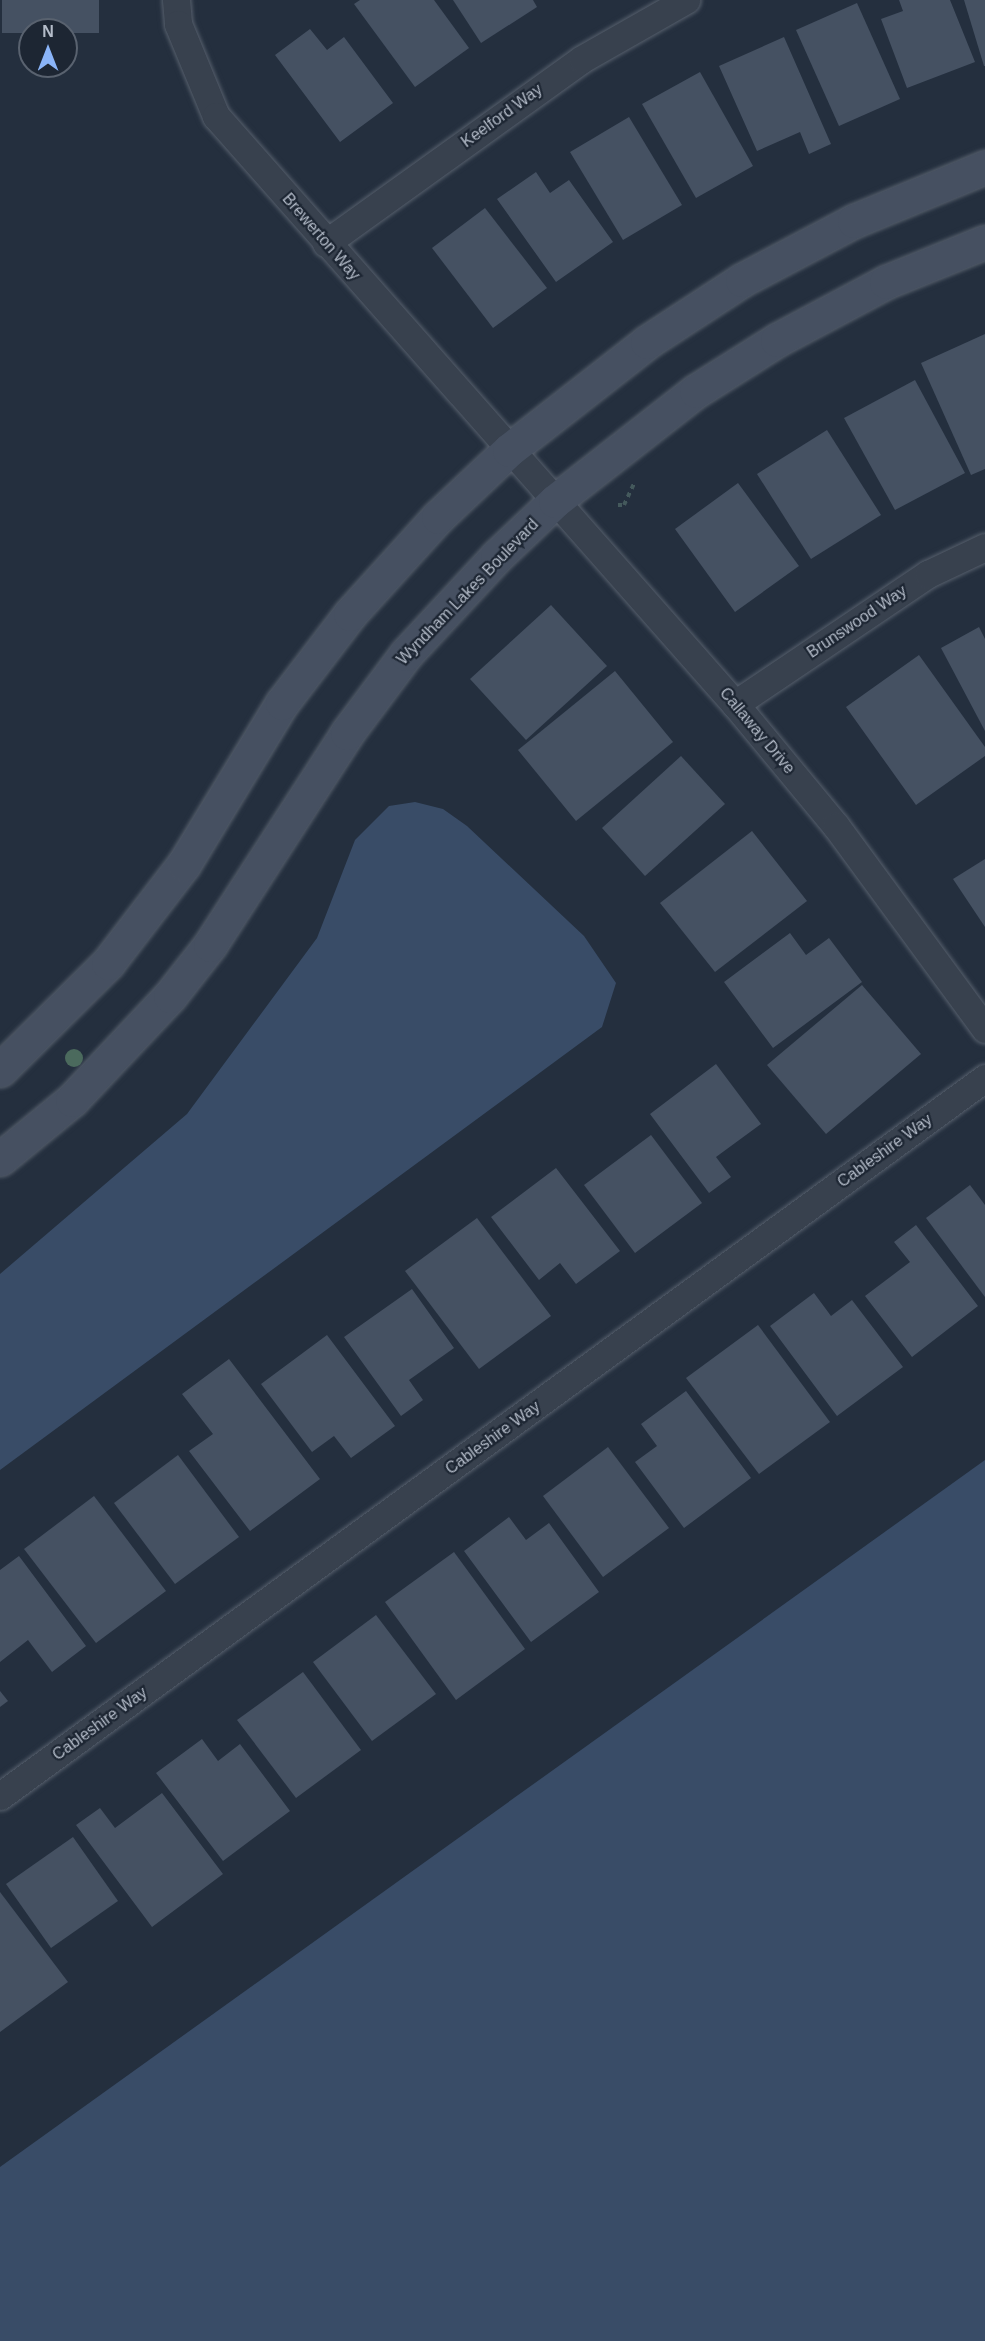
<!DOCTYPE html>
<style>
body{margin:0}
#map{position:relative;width:985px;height:2341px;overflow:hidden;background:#242f3e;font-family:Helvetica,sans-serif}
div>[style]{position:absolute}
.water>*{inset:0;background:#394c67}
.building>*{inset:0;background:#455162}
.path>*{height:4px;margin-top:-2px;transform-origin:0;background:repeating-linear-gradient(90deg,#44595c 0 4.5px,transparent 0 9px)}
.roads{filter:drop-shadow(0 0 2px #565f6c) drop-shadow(0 0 2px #565f6c)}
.street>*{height:27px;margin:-13.5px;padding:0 13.5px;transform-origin:13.5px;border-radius:13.5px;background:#38414e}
.secondary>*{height:33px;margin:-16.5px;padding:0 16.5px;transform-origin:16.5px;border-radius:16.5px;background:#465061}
.trees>*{width:18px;height:18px;margin:-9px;border-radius:50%;background:#4b6a5d}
span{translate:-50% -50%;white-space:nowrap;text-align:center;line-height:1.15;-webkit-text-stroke:4.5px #1d2633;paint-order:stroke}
.street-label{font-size:16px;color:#b4bcc9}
.north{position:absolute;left:18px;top:18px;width:60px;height:60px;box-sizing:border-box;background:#1d2633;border:2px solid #59626f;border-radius:50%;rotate:0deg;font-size:16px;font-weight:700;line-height:24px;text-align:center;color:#b4bcc9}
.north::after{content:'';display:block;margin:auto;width:21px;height:27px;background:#8ab4f8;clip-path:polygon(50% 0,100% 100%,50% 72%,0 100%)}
</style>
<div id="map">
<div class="water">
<div style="clip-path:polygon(415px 802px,443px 809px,467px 826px,584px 936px,616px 983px,602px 1027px,0 1470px,0 1274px,187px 1114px,317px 938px,355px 840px,389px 806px)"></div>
<div style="clip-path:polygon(985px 1460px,985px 2341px,0 2341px,0 2167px)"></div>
</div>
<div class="building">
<div style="clip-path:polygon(2px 0,99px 0,99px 33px,2px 33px)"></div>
<div style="clip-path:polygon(360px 0,434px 0,469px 48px,415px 87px,354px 4px)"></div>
<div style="clip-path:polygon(453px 0,533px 0,537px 7px,481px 43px)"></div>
<div style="clip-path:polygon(899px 0,950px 0,975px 62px,907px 88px,881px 19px,903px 11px)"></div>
<div style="clip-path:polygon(964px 0,985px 0,985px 66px,984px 66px)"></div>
<div style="clip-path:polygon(857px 3px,900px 99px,839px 126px,796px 30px)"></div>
<div style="clip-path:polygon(310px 29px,327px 50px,344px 37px,393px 103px,340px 142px,275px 55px)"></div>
<div style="clip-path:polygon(784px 37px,831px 144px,809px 154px,800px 132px,757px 151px,719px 66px)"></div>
<div style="clip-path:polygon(700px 72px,753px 166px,696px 198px,642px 104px)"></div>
<div style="clip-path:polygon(629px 117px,682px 205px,623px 240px,570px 152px)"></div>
<div style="clip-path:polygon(536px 172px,550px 193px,569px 180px,613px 242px,556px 282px,497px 199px)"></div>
<div style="clip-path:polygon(485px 208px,547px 288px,493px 328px,432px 248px)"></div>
<div style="clip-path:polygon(985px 334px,985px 469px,971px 475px,921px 363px)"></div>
<div style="clip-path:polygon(915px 380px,965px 473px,895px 510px,844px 418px)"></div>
<div style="clip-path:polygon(827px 430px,881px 515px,811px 559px,757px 474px)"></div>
<div style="clip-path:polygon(738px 483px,799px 566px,735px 612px,675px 529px)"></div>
<div style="clip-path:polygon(551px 605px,607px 666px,526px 740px,470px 679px)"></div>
<div style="clip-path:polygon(979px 627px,985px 639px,985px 731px,941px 648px)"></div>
<div style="clip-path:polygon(919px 655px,985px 747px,985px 756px,916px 805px,846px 707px)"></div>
<div style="clip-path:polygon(615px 671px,673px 742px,576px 821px,518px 750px)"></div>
<div style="clip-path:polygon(681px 756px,725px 804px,645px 876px,602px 828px)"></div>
<div style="clip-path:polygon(752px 831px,807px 901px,715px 972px,660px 903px)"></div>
<div style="clip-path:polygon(985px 859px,985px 927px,953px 879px)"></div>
<div style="clip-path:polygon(790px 933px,806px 955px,829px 938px,862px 982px,773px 1048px,724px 982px)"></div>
<div style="clip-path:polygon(862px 985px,921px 1054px,826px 1134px,767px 1065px)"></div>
<div style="clip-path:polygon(716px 1064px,761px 1124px,716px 1157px,731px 1177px,709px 1193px,650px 1114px)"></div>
<div style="clip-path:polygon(651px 1135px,702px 1203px,635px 1253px,584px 1185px)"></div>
<div style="clip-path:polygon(556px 1168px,620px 1251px,576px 1284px,560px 1263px,539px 1280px,491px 1217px)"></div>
<div style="clip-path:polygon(970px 1185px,985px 1205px,985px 1297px,926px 1218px)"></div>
<div style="clip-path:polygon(477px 1218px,551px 1316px,479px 1369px,405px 1271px)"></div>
<div style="clip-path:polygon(916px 1225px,978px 1306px,912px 1357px,865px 1296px,910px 1262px,894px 1242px)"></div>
<div style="clip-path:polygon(412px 1289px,454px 1348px,409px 1380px,423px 1400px,401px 1416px,344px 1337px)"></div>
<div style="clip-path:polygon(814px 1293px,831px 1316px,852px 1300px,903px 1367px,837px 1416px,770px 1326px)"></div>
<div style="clip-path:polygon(758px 1325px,830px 1422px,759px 1474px,686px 1378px)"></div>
<div style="clip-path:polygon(327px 1335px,395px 1426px,351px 1458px,334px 1436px,312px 1452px,261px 1384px)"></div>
<div style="clip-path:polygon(229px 1359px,320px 1479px,250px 1531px,189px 1451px,213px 1434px,182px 1394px)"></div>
<div style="clip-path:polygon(686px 1391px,751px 1478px,684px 1528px,635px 1462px,657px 1446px,641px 1424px)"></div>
<div style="clip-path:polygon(608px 1447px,669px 1528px,603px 1577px,543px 1496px)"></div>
<div style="clip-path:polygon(178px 1455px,239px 1537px,175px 1584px,114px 1503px)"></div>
<div style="clip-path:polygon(94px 1496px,166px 1591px,96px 1643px,24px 1549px)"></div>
<div style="clip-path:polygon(509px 1517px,526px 1540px,549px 1523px,599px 1592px,531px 1642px,464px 1551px)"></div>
<div style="clip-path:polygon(454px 1552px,525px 1649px,456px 1700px,385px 1602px)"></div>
<div style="clip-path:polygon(19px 1556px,86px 1646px,52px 1672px,28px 1640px,0 1662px,0 1570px)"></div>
<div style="clip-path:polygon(376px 1615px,436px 1694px,372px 1741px,313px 1662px)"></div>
<div style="clip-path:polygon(303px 1672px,361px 1750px,296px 1798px,237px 1720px)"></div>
<div style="clip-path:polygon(0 1691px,8px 1701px,0 1707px)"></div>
<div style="clip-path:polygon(202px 1739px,218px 1761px,240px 1744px,290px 1811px,223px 1861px,156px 1773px)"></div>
<div style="clip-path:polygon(162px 1793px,223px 1874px,152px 1927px,76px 1825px,100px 1808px,115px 1828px)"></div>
<div style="clip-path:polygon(73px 1837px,118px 1901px,51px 1948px,6px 1884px)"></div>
<div style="clip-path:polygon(0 1892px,68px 1982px,0 2032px)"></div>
</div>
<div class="path">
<div style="left:618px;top:505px;width:6px"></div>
<div style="left:624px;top:505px;width:23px;rotate:-65deg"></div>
</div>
<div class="roads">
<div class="street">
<div style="left:176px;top:0;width:24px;rotate:85deg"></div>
<div style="left:178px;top:24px;width:100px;rotate:67.6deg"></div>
<div style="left:216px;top:116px;width:784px;rotate:48.57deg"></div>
<div style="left:735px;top:704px;width:158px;rotate:50.4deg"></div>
<div style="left:836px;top:826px;width:252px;rotate:53.7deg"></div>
<div style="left:326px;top:243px;width:315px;rotate:-35.7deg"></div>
<div style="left:582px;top:59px;width:120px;rotate:-29.6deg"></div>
<div style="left:735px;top:704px;width:233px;rotate:-34deg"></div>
<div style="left:928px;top:574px;width:63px;rotate:-25.3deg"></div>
<div style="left:0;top:1796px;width:1219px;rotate:-36.09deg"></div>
</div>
<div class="secondary">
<div style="left:0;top:1070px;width:152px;rotate:-44.7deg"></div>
<div style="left:108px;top:963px;width:125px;rotate:-52.5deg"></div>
<div style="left:184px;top:864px;width:188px;rotate:-58.7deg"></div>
<div style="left:282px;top:703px;width:112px;rotate:-52.6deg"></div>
<div style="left:350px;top:614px;width:131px;rotate:-47.8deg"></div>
<div style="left:438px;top:517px;width:98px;rotate:-43.3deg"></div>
<div style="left:509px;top:450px;width:175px;rotate:-38deg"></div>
<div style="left:647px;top:342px;width:113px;rotate:-33.1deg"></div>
<div style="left:742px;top:280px;width:127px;rotate:-27.8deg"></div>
<div style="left:854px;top:221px;width:142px;rotate:-22.4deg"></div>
<div style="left:0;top:1159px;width:93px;rotate:-39.3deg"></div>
<div style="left:72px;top:1100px;width:143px;rotate:-46.7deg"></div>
<div style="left:170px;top:996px;width:65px;rotate:-51.9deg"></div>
<div style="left:210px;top:945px;width:252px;rotate:-57.1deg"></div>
<div style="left:347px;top:733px;width:99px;rotate:-53.2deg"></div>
<div style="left:406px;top:654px;width:134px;rotate:-47.1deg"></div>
<div style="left:497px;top:556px;width:80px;rotate:-43.5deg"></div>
<div style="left:555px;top:501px;width:179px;rotate:-38deg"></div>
<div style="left:696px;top:391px;width:96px;rotate:-32.2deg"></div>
<div style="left:777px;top:340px;width:123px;rotate:-28deg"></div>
<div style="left:886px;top:282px;width:107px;rotate:-22deg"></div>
</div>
</div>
<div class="trees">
<div style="left:74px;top:1058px"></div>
</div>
<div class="street-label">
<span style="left:502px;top:116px;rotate:-36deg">Keelford Way</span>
<span style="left:321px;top:237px;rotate:49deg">Brewerton Way</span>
<span style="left:468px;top:592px;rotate:-46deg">Wyndham Lakes Boulevard</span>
<span style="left:857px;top:622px;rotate:-34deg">Brunswood Way</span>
<span style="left:757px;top:731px;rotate:50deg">Callaway Drive</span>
<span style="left:885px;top:1151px;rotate:-36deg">Cableshire Way</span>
<span style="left:493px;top:1438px;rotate:-36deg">Cableshire Way</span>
<span style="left:100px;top:1724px;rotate:-36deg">Cableshire Way</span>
</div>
<div class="north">N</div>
</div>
